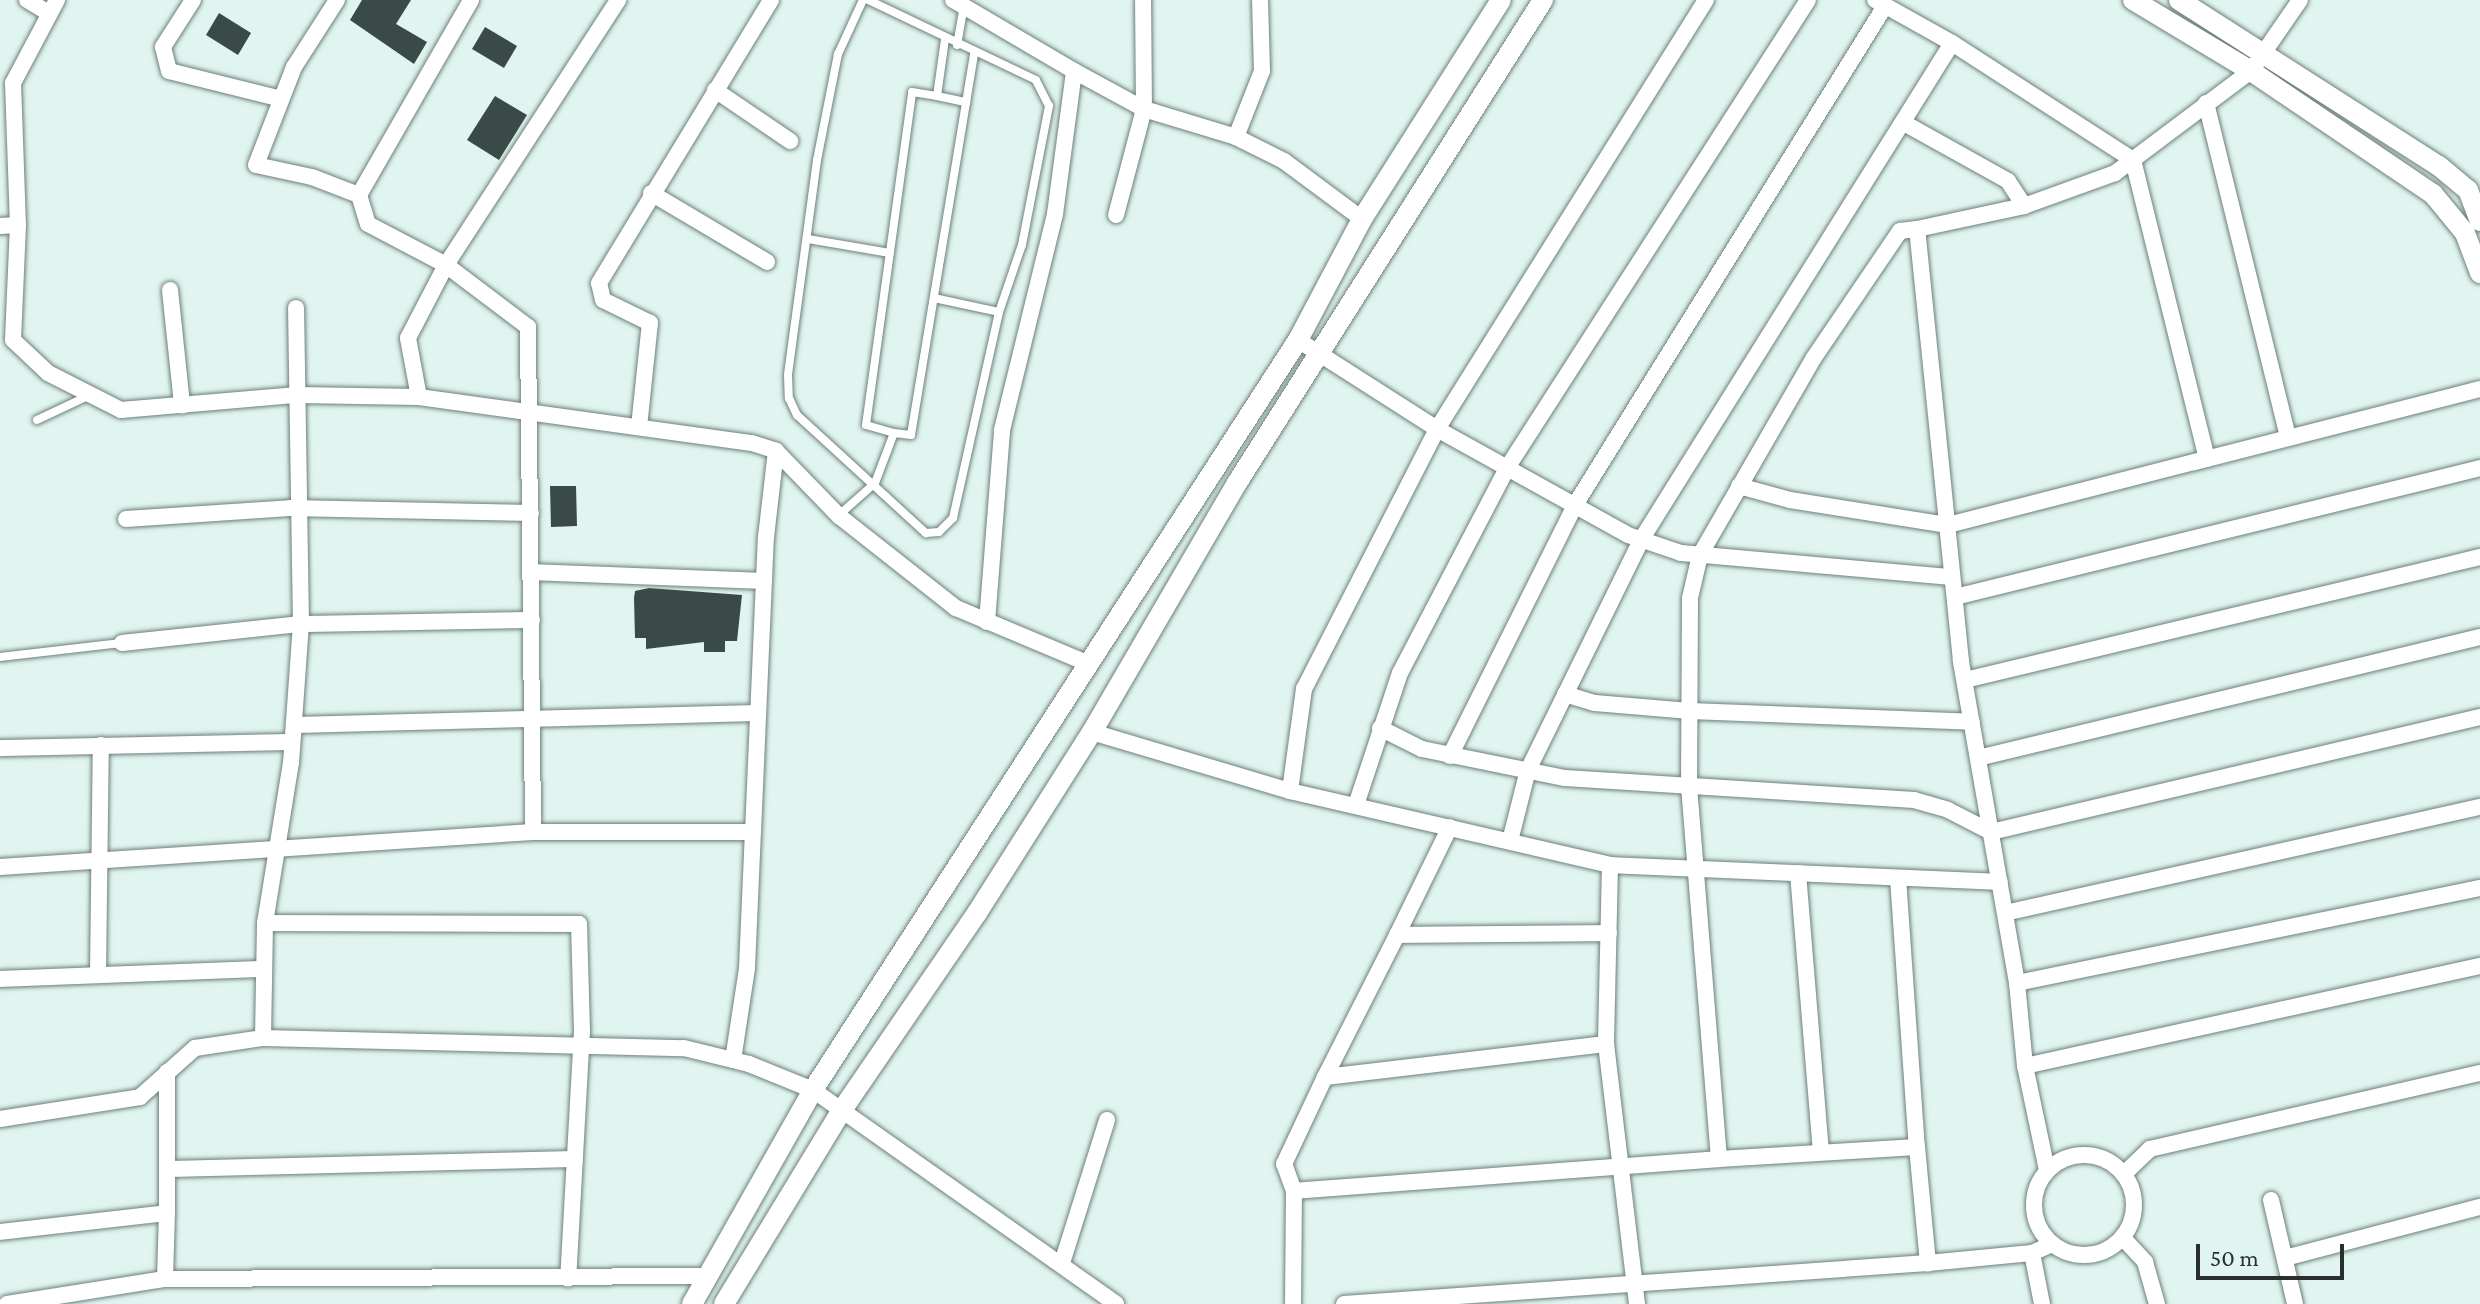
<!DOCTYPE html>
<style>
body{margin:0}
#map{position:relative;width:2480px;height:1304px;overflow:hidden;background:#e0f5f0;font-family:"Crimson Pro",serif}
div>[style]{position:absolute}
.building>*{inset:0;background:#3a4b47}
.roads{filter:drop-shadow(0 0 2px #6d7f7b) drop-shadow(0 0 2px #6d7f7b)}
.service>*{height:8px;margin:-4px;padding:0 4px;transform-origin:4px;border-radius:4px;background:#fff}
.minor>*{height:16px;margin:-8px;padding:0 8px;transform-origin:8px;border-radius:8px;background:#fff}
.minor>.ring{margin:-8px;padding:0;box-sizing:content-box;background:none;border:16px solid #fff;border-radius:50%}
.tertiary>*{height:20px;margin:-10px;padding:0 10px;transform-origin:10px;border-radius:10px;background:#fff}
span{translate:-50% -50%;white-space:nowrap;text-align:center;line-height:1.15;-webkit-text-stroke:8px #e0f5f0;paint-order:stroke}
.scale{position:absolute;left:2196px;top:1244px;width:148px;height:36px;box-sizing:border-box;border:4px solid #282f2e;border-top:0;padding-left:10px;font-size:24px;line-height:28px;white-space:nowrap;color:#282f2e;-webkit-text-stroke:6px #e0f5f0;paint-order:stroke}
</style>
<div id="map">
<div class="building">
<div style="clip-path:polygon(362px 0,411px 0,396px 24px,427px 42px,414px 64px,350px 20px)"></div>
<div style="clip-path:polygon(219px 13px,251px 33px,238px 55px,206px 35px)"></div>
<div style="clip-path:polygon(485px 27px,517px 46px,504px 68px,472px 49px)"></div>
<div style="clip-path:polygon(495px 96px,527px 115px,499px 160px,467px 140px)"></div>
<div style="clip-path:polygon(550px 486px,576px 486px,577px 526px,551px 527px)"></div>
<div style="clip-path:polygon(649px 588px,742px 595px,737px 641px,725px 641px,725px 652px,704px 652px,704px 642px,646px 649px,646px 638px,635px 638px,634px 598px,635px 591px)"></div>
</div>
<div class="roads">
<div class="service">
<div style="left:863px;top:0;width:60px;rotate:114.8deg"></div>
<div style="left:838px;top:54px;width:108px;rotate:101.2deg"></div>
<div style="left:817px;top:160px;width:217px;rotate:97.7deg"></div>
<div style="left:788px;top:375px;width:23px;rotate:88deg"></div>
<div style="left:789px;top:398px;width:19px;rotate:65deg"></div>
<div style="left:797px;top:415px;width:175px;rotate:42.5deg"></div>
<div style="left:926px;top:533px;width:13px;rotate:-4deg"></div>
<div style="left:939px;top:532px;width:20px;rotate:-45deg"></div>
<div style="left:953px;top:518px;width:211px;rotate:-77.4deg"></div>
<div style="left:999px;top:312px;width:71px;rotate:-71.1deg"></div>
<div style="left:1022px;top:245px;width:142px;rotate:-79deg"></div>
<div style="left:1049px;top:106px;width:29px;rotate:-117deg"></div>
<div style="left:1036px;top:80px;width:186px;rotate:-154.5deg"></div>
<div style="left:957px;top:45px;width:39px;rotate:-80deg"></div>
<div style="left:937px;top:96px;width:30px;rotate:12deg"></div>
<div style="left:808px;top:239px;width:83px;rotate:9.7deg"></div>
<div style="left:934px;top:298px;width:66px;rotate:12.2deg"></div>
<div style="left:37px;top:420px;width:59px;rotate:-25.3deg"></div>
<div style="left:894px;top:433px;width:29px;rotate:-164deg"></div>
<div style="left:866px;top:425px;width:336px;rotate:-82.1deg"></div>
<div style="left:912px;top:92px;width:25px;rotate:9deg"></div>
<div style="left:937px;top:96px;width:58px;rotate:-82deg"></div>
<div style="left:839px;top:515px;width:48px;rotate:-41.6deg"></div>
<div style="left:875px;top:483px;width:53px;rotate:-69.2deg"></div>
<div style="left:894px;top:433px;width:17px;rotate:7deg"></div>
<div style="left:911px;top:435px;width:386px;rotate:-80.6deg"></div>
<div style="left:0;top:657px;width:122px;rotate:-6.6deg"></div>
</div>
<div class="minor">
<div style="left:27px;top:0;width:26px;rotate:31deg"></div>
<div style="left:57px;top:0;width:94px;rotate:117.9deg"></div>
<div style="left:13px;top:83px;width:142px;rotate:88deg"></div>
<div style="left:18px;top:225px;width:115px;rotate:92.5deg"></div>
<div style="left:13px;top:340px;width:48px;rotate:43.3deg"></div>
<div style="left:48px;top:373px;width:82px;rotate:26.9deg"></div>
<div style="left:121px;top:410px;width:177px;rotate:-4.9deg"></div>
<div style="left:297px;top:395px;width:122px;rotate:0.9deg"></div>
<div style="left:419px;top:397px;width:336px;rotate:7.9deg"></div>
<div style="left:752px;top:443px;width:25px;rotate:18deg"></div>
<div style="left:776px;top:451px;width:91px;rotate:45.9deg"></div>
<div style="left:839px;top:516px;width:149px;rotate:38.2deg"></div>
<div style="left:956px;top:608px;width:142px;rotate:22.8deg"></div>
<div style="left:193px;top:0;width:56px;rotate:122.6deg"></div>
<div style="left:163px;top:47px;width:25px;rotate:76deg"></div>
<div style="left:169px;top:71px;width:115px;rotate:14deg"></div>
<div style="left:337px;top:0;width:80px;rotate:122.7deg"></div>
<div style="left:294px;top:67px;width:105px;rotate:111.2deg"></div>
<div style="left:256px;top:165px;width:57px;rotate:12.1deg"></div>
<div style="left:312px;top:177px;width:50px;rotate:21deg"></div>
<div style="left:359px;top:195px;width:30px;rotate:73deg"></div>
<div style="left:368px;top:224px;width:88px;rotate:27.7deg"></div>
<div style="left:446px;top:265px;width:103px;rotate:37.1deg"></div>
<div style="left:528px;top:327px;width:505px;rotate:89.43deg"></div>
<div style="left:953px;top:0;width:140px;rotate:30.4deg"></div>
<div style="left:1952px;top:43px;width:216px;rotate:32.9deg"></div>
<div style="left:2133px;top:160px;width:308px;rotate:76.1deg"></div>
<div style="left:715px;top:90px;width:91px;rotate:34.2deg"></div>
<div style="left:2206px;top:103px;width:345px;rotate:76.2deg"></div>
<div style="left:1904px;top:123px;width:119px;rotate:29.1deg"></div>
<div style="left:2008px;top:181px;width:30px;rotate:57deg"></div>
<div style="left:1236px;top:137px;width:71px;rotate:-68.5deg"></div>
<div style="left:1262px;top:71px;width:71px;rotate:-91.6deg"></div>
<div style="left:651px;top:193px;width:135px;rotate:30.7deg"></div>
<div style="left:359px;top:195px;width:225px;rotate:-60.1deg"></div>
<div style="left:1116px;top:215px;width:110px;rotate:-75.2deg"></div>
<div style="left:1144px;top:109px;width:109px;rotate:-90.5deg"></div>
<div style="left:0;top:226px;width:18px;rotate:-3deg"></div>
<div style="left:170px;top:290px;width:116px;rotate:84deg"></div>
<div style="left:1298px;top:340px;width:165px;rotate:32.6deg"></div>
<div style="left:1437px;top:429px;width:218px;rotate:29deg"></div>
<div style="left:1628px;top:535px;width:56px;rotate:18.8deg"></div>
<div style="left:1681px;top:553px;width:272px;rotate:5.1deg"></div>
<div style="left:419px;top:397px;width:60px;rotate:-100.6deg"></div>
<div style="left:408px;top:338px;width:82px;rotate:-62.5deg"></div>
<div style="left:446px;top:265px;width:316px;rotate:-57deg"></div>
<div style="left:639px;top:427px;width:105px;rotate:-84deg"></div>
<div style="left:650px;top:323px;width:52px;rotate:-153.9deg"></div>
<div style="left:603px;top:300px;width:17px;rotate:-103deg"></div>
<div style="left:599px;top:283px;width:331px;rotate:-58.7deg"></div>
<div style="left:1739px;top:486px;width:53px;rotate:15.4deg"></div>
<div style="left:1790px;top:500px;width:160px;rotate:9deg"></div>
<div style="left:1948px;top:525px;width:549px;rotate:-14.34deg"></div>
<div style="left:126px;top:519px;width:164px;rotate:-3.8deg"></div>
<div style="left:290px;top:508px;width:241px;rotate:1.2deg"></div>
<div style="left:531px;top:572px;width:233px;rotate:2.2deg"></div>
<div style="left:1955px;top:597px;width:541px;rotate:-13.8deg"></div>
<div style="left:987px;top:622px;width:193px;rotate:-85.5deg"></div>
<div style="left:1002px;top:430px;width:222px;rotate:-76.2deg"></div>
<div style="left:1055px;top:214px;width:144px;rotate:-82.4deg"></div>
<div style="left:1074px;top:71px;width:80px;rotate:28.5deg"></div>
<div style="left:1144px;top:109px;width:96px;rotate:16.9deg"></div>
<div style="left:1236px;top:137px;width:54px;rotate:26.6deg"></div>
<div style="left:1284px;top:161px;width:97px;rotate:36.6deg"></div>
<div style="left:122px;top:643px;width:180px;rotate:-6.1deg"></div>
<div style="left:301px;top:624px;width:231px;rotate:-1deg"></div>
<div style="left:1965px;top:680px;width:529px;rotate:-13.43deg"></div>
<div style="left:1565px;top:694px;width:31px;rotate:17deg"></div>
<div style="left:1595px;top:703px;width:95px;rotate:4.8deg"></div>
<div style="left:1690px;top:711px;width:282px;rotate:2.2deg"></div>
<div style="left:294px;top:725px;width:464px;rotate:-1.5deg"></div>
<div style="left:1380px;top:728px;width:47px;rotate:26.6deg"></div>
<div style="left:1422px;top:749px;width:146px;rotate:11.5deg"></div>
<div style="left:1565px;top:778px;width:350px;rotate:3.6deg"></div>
<div style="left:1914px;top:800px;width:35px;rotate:16deg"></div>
<div style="left:1948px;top:810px;width:48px;rotate:27.1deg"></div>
<div style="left:1991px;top:832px;width:502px;rotate:-13.23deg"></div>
<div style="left:1092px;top:732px;width:207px;rotate:16.6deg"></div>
<div style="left:1290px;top:791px;width:328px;rotate:13deg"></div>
<div style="left:1610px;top:865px;width:179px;rotate:91.3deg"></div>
<div style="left:0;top:748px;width:292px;rotate:-1.2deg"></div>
<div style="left:1450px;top:756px;width:280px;rotate:-63.5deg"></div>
<div style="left:1575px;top:505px;width:587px;rotate:-58.15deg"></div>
<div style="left:1978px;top:758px;width:516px;rotate:-13.55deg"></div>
<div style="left:1290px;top:791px;width:103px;rotate:-82.2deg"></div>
<div style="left:1304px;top:689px;width:292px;rotate:-62.9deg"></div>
<div style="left:1437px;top:429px;width:506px;rotate:-57.91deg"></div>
<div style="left:1356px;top:805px;width:139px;rotate:-71.6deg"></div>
<div style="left:1400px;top:673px;width:231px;rotate:-62.4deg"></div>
<div style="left:1507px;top:468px;width:556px;rotate:-57.25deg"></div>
<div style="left:1510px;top:841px;width:73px;rotate:-75.8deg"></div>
<div style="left:1528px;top:770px;width:256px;rotate:-63.8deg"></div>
<div style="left:1641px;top:540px;width:586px;rotate:-57.96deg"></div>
<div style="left:1952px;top:43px;width:88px;rotate:-150.8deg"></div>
<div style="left:1610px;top:865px;width:390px;rotate:2.5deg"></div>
<div style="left:0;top:867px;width:534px;rotate:-3.76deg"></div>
<div style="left:533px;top:832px;width:220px"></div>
<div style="left:753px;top:832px;width:295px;rotate:-87.5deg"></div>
<div style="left:766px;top:537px;width:87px;rotate:-83.4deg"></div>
<div style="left:1798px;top:873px;width:280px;rotate:85.3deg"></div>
<div style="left:1898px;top:878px;width:270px;rotate:86deg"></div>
<div style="left:2005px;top:913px;width:487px;rotate:-12.6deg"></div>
<div style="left:265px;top:923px;width:314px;rotate:0.2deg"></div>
<div style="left:579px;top:924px;width:107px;rotate:88.4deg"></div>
<div style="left:582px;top:1031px;width:248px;rotate:93.2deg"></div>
<div style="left:1397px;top:935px;width:120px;rotate:-63.9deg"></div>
<div style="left:98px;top:975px;width:230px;rotate:-89.3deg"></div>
<div style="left:0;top:979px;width:264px;rotate:-2.2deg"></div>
<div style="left:2017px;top:983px;width:473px;rotate:-11.6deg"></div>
<div style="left:263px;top:1038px;width:115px;rotate:-89deg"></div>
<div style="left:265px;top:923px;width:162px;rotate:-80.8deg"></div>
<div style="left:291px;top:763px;width:139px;rotate:-85.9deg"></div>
<div style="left:301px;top:624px;width:316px;rotate:-90.9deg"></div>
<div style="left:733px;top:1060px;width:93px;rotate:-81.3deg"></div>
<div style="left:747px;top:968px;width:136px;rotate:-87.5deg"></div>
<div style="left:2025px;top:1066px;width:466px;rotate:-12.4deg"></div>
<div style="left:1325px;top:1077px;width:159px;rotate:-63.1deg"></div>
<div style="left:1397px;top:935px;width:212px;rotate:-0.5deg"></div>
<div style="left:0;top:1119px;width:142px;rotate:-8.9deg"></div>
<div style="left:140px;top:1097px;width:74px;rotate:-41.7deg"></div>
<div style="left:195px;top:1048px;width:69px;rotate:-8.4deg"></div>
<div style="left:263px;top:1038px;width:421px;rotate:1.4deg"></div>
<div style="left:684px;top:1048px;width:67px;rotate:13.8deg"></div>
<div style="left:749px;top:1064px;width:69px;rotate:22.1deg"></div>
<div style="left:813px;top:1090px;width:371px;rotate:35.2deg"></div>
<div class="ring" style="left:2034px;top:1155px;width:84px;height:84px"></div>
<div style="left:1719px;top:1159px;width:372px;rotate:-94.6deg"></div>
<div style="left:1689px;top:788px;width:190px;rotate:-89.7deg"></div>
<div style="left:1690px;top:598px;width:44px;rotate:-76.9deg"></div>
<div style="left:1700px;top:555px;width:226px;rotate:-60deg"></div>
<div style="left:1813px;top:359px;width:155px;rotate:-55.8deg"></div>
<div style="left:1900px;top:231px;width:17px;rotate:-7deg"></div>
<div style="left:168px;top:1169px;width:407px;rotate:-1.4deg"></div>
<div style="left:2047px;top:1170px;width:106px;rotate:-101.9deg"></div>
<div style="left:2025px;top:1066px;width:83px;rotate:-95.5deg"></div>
<div style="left:2017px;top:983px;width:327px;rotate:-99.9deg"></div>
<div style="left:1961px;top:661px;width:434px;rotate:-95.8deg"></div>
<div style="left:1917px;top:229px;width:109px;rotate:-12.1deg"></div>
<div style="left:2024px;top:206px;width:97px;rotate:-19.9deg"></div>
<div style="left:2115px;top:173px;width:170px;rotate:-36.9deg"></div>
<div style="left:2251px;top:71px;width:86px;rotate:-55.4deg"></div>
<div style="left:2125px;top:1173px;width:35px;rotate:-44deg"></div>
<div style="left:2150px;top:1149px;width:339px;rotate:-13deg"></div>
<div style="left:1294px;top:1191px;width:29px;rotate:-110deg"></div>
<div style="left:1284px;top:1164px;width:96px;rotate:-64.8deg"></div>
<div style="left:1325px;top:1077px;width:283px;rotate:-6.7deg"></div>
<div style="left:1606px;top:1044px;width:262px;rotate:83.2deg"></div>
<div style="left:2271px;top:1200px;width:107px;rotate:77deg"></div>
<div style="left:0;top:1232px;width:168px;rotate:-6.5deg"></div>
<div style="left:167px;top:1213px;width:141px;rotate:-90deg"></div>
<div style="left:2123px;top:1238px;width:33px;rotate:47deg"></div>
<div style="left:2145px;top:1262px;width:44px;rotate:74.1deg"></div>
<div style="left:2032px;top:1253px;width:52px;rotate:78.9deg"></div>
<div style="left:2285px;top:1258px;width:202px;rotate:-14.7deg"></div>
<div style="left:1062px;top:1263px;width:150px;rotate:-72.5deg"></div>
<div style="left:165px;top:1279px;width:66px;rotate:-88.3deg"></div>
<div style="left:7px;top:1304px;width:160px;rotate:-9deg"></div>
<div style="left:165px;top:1279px;width:541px;rotate:-0.32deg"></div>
<div style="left:1293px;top:1304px;width:113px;rotate:-89.5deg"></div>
<div style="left:1294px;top:1191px;width:426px;rotate:-4.3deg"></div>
<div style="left:1719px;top:1159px;width:198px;rotate:-3.5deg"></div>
<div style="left:1917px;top:1147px;width:117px;rotate:84.6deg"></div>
<div style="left:1344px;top:1304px;width:585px;rotate:-4.02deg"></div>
<div style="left:1928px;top:1263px;width:104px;rotate:-5.5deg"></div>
<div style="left:2032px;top:1253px;width:22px;rotate:-24deg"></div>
</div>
<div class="tertiary">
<div style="left:2133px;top:0;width:138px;rotate:31deg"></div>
<div style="left:2251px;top:71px;width:220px;rotate:34.1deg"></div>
<div style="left:2433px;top:194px;width:50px;rotate:50.6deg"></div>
<div style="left:2465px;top:233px;width:43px;rotate:69.4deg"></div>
<div style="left:2179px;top:0;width:308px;rotate:32.6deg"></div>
<div style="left:2439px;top:166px;width:38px;rotate:40deg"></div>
<div style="left:2468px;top:190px;width:33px;rotate:69deg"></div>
<div style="left:692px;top:1304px;width:246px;rotate:-60.5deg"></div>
<div style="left:813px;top:1090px;width:893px;rotate:-57.11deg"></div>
<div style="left:1298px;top:340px;width:137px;rotate:-62.1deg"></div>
<div style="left:1362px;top:219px;width:259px;rotate:-57.6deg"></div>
<div style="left:724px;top:1304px;width:227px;rotate:-58.7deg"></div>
<div style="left:842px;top:1110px;width:239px;rotate:-55.6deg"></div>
<div style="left:977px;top:913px;width:214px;rotate:-57.6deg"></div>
<div style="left:1092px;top:732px;width:288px;rotate:-59.8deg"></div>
<div style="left:1237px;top:483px;width:572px;rotate:-57.64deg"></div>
</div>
</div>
<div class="scale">50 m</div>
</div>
